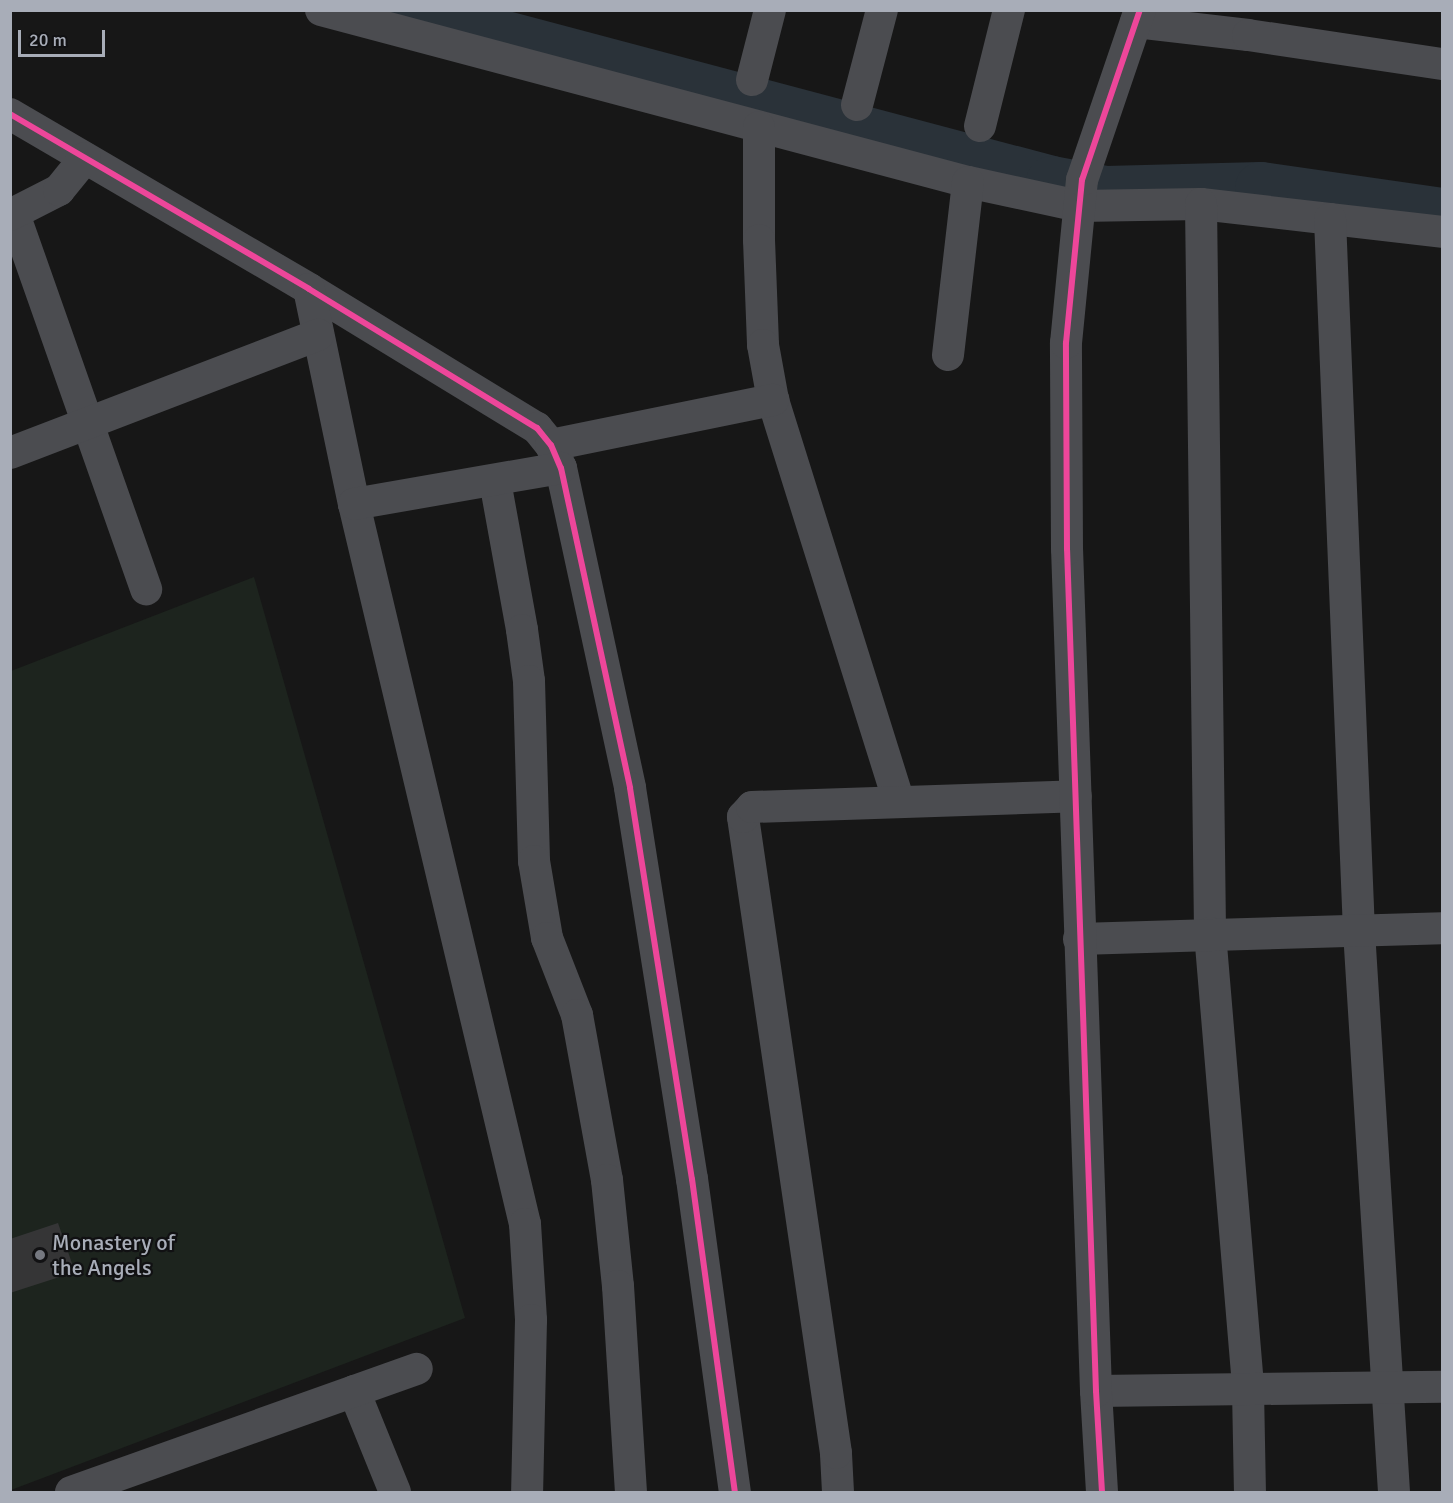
<!DOCTYPE html>
<style>
body{margin:0}
#map{position:relative;width:1453px;height:1503px;overflow:hidden;background:#171717;font-family:Signika,sans-serif}
div>[style]{position:absolute}
.green>*{inset:0;background:#1d241e}
.river>*{height:52px;margin:-26px;padding:0 26px;transform-origin:26px;border-radius:26px;background:#2a3239}
.building>*{inset:0;background:#353536}
.minor>*{height:32px;margin:-16px;padding:0 16px;transform-origin:16px;border-radius:16px;background:#4b4c50}
.cycleway>*{height:6px;margin:-3px;padding:0 3px;transform-origin:3px;border-radius:3px;background:#ed469a}
.dots>*{width:16px;height:16px;translate:-50% -50%;box-sizing:border-box;border:3px solid #111113;border-radius:50%}
span{translate:-50% -50%;white-space:nowrap;text-align:center;line-height:1.15;-webkit-text-stroke:4.5px #111113;paint-order:stroke}
.poi-label{font-size:22px;color:#a8adb8}
.left{translate:0 -50%;text-align:left}
.frame{position:absolute;inset:0;border:12px solid #a8adb8;pointer-events:none}
.scale{position:absolute;left:18px;top:30px;width:87px;height:27px;box-sizing:border-box;border:3px solid #a8adb8;border-top:0;padding-left:8px;font-size:18px;line-height:21px;white-space:nowrap;color:#a8adb8;-webkit-text-stroke:4px #111113;paint-order:stroke}
</style>
<div id="map">
<div class="green">
<div style="clip-path:polygon(254px 577px,465px 1318px,11px 1490px,11px 671px)"></div>
</div>
<div class="river">
<div style="left:404px;top:10px;width:670px;rotate:14.87deg"></div>
<div style="left:1052px;top:182px;width:55px;rotate:10.5deg"></div>
<div style="left:1106px;top:192px;width:155px;rotate:-1.5deg"></div>
<div style="left:1261px;top:188px;width:183px;rotate:8.2deg"></div>
</div>
<div class="building">
<div style="clip-path:polygon(58px 1223px,75px 1272px,10px 1293px,10px 1239px)"></div>
</div>
<div class="minor">
<div style="left:321px;top:10px;width:669px;rotate:14.89deg"></div>
<div style="left:968px;top:182px;width:114px;rotate:12.2deg"></div>
<div style="left:1079px;top:206px;width:122px;rotate:-0.9deg"></div>
<div style="left:1201px;top:204px;width:243px;rotate:6.6deg"></div>
<div style="left:1136px;top:22px;width:113px;rotate:6.6deg"></div>
<div style="left:1248px;top:35px;width:196px;rotate:8.5deg"></div>
<div style="left:752px;top:80px;width:72px;rotate:-75.6deg"></div>
<div style="left:857px;top:105px;width:98px;rotate:-75.3deg"></div>
<div style="left:10px;top:114px;width:346px;rotate:30.3deg"></div>
<div style="left:309px;top:289px;width:267px;rotate:31.4deg"></div>
<div style="left:537px;top:428px;width:22px;rotate:51deg"></div>
<div style="left:551px;top:445px;width:25px;rotate:67deg"></div>
<div style="left:561px;top:468px;width:327px;rotate:77.8deg"></div>
<div style="left:630px;top:788px;width:396px;rotate:81deg"></div>
<div style="left:692px;top:1179px;width:316px;rotate:82.2deg"></div>
<div style="left:980px;top:126px;width:120px;rotate:-76deg"></div>
<div style="left:759px;top:127px;width:113px;rotate:90deg"></div>
<div style="left:759px;top:240px;width:105px;rotate:87.8deg"></div>
<div style="left:763px;top:345px;width:56px;rotate:79.7deg"></div>
<div style="left:773px;top:400px;width:421px;rotate:72.6deg"></div>
<div style="left:1201px;top:204px;width:729px;rotate:89.29deg"></div>
<div style="left:1210px;top:933px;width:459px;rotate:85.2deg"></div>
<div style="left:1248px;top:1390px;width:102px;rotate:88.9deg"></div>
<div style="left:14px;top:214px;width:398px;rotate:70.6deg"></div>
<div style="left:10px;top:215px;width:55px;rotate:-27deg"></div>
<div style="left:59px;top:190px;width:41px;rotate:-50.9deg"></div>
<div style="left:1330px;top:219px;width:713px;rotate:87.67deg"></div>
<div style="left:1359px;top:931px;width:562px;rotate:86.43deg"></div>
<div style="left:309px;top:289px;width:220px;rotate:78.2deg"></div>
<div style="left:354px;top:504px;width:740px;rotate:76.64deg"></div>
<div style="left:525px;top:1224px;width:96px;rotate:86.4deg"></div>
<div style="left:531px;top:1320px;width:172px;rotate:91.3deg"></div>
<div style="left:948px;top:355px;width:174px;rotate:-83.4deg"></div>
<div style="left:551px;top:445px;width:227px;rotate:-11.5deg"></div>
<div style="left:10px;top:453px;width:330px;rotate:-21deg"></div>
<div style="left:495px;top:481px;width:151px;rotate:79.7deg"></div>
<div style="left:522px;top:630px;width:51px;rotate:82.2deg"></div>
<div style="left:529px;top:681px;width:180px;rotate:88.4deg"></div>
<div style="left:534px;top:861px;width:78px;rotate:80.4deg"></div>
<div style="left:547px;top:938px;width:83px;rotate:68.7deg"></div>
<div style="left:577px;top:1015px;width:168px;rotate:79.7deg"></div>
<div style="left:607px;top:1180px;width:107px;rotate:84.1deg"></div>
<div style="left:618px;top:1286px;width:206px;rotate:86.4deg"></div>
<div style="left:354px;top:504px;width:210px;rotate:-9.9deg"></div>
<div style="left:1079px;top:939px;width:363px;rotate:-1.7deg"></div>
<div style="left:354px;top:1391px;width:109px;rotate:67.9deg"></div>
<div style="left:1096px;top:1391px;width:346px;rotate:-0.7deg"></div>
<div style="left:71px;top:1492px;width:367px;rotate:-19.6deg"></div>
<div style="left:838px;top:1492px;width:39px;rotate:-93deg"></div>
<div style="left:836px;top:1453px;width:643px;rotate:-98.32deg"></div>
<div style="left:743px;top:817px;width:13px;rotate:-48deg"></div>
<div style="left:752px;top:807px;width:324px;rotate:-1.9deg"></div>
<div style="left:1102px;top:1492px;width:101px;rotate:-93.4deg"></div>
<div style="left:1096px;top:1391px;width:842px;rotate:-91.97deg"></div>
<div style="left:1067px;top:549px;width:206px;rotate:-90.3deg"></div>
<div style="left:1066px;top:343px;width:164px;rotate:-84.4deg"></div>
<div style="left:1082px;top:180px;width:180px;rotate:-71.2deg"></div>
</div>
<div class="cycleway">
<div style="left:10px;top:114px;width:346px;rotate:30.3deg"></div>
<div style="left:309px;top:289px;width:267px;rotate:31.4deg"></div>
<div style="left:537px;top:428px;width:22px;rotate:51deg"></div>
<div style="left:551px;top:445px;width:25px;rotate:67deg"></div>
<div style="left:561px;top:468px;width:327px;rotate:77.8deg"></div>
<div style="left:630px;top:788px;width:396px;rotate:81deg"></div>
<div style="left:692px;top:1179px;width:316px;rotate:82.2deg"></div>
<div style="left:1102px;top:1492px;width:101px;rotate:-93.4deg"></div>
<div style="left:1096px;top:1391px;width:842px;rotate:-91.97deg"></div>
<div style="left:1067px;top:549px;width:206px;rotate:-90.3deg"></div>
<div style="left:1066px;top:343px;width:164px;rotate:-84.4deg"></div>
<div style="left:1082px;top:180px;width:180px;rotate:-71.2deg"></div>
</div>
<div class="dots">
<div style="left:40px;top:1255px;background:#757880"></div>
</div>
<div class="poi-label">
<span class="left" style="left:52px;top:1255px">Monastery of<br>the Angels</span>
</div>
<div class="frame"></div>
<div class="scale">20 m</div>
</div>
